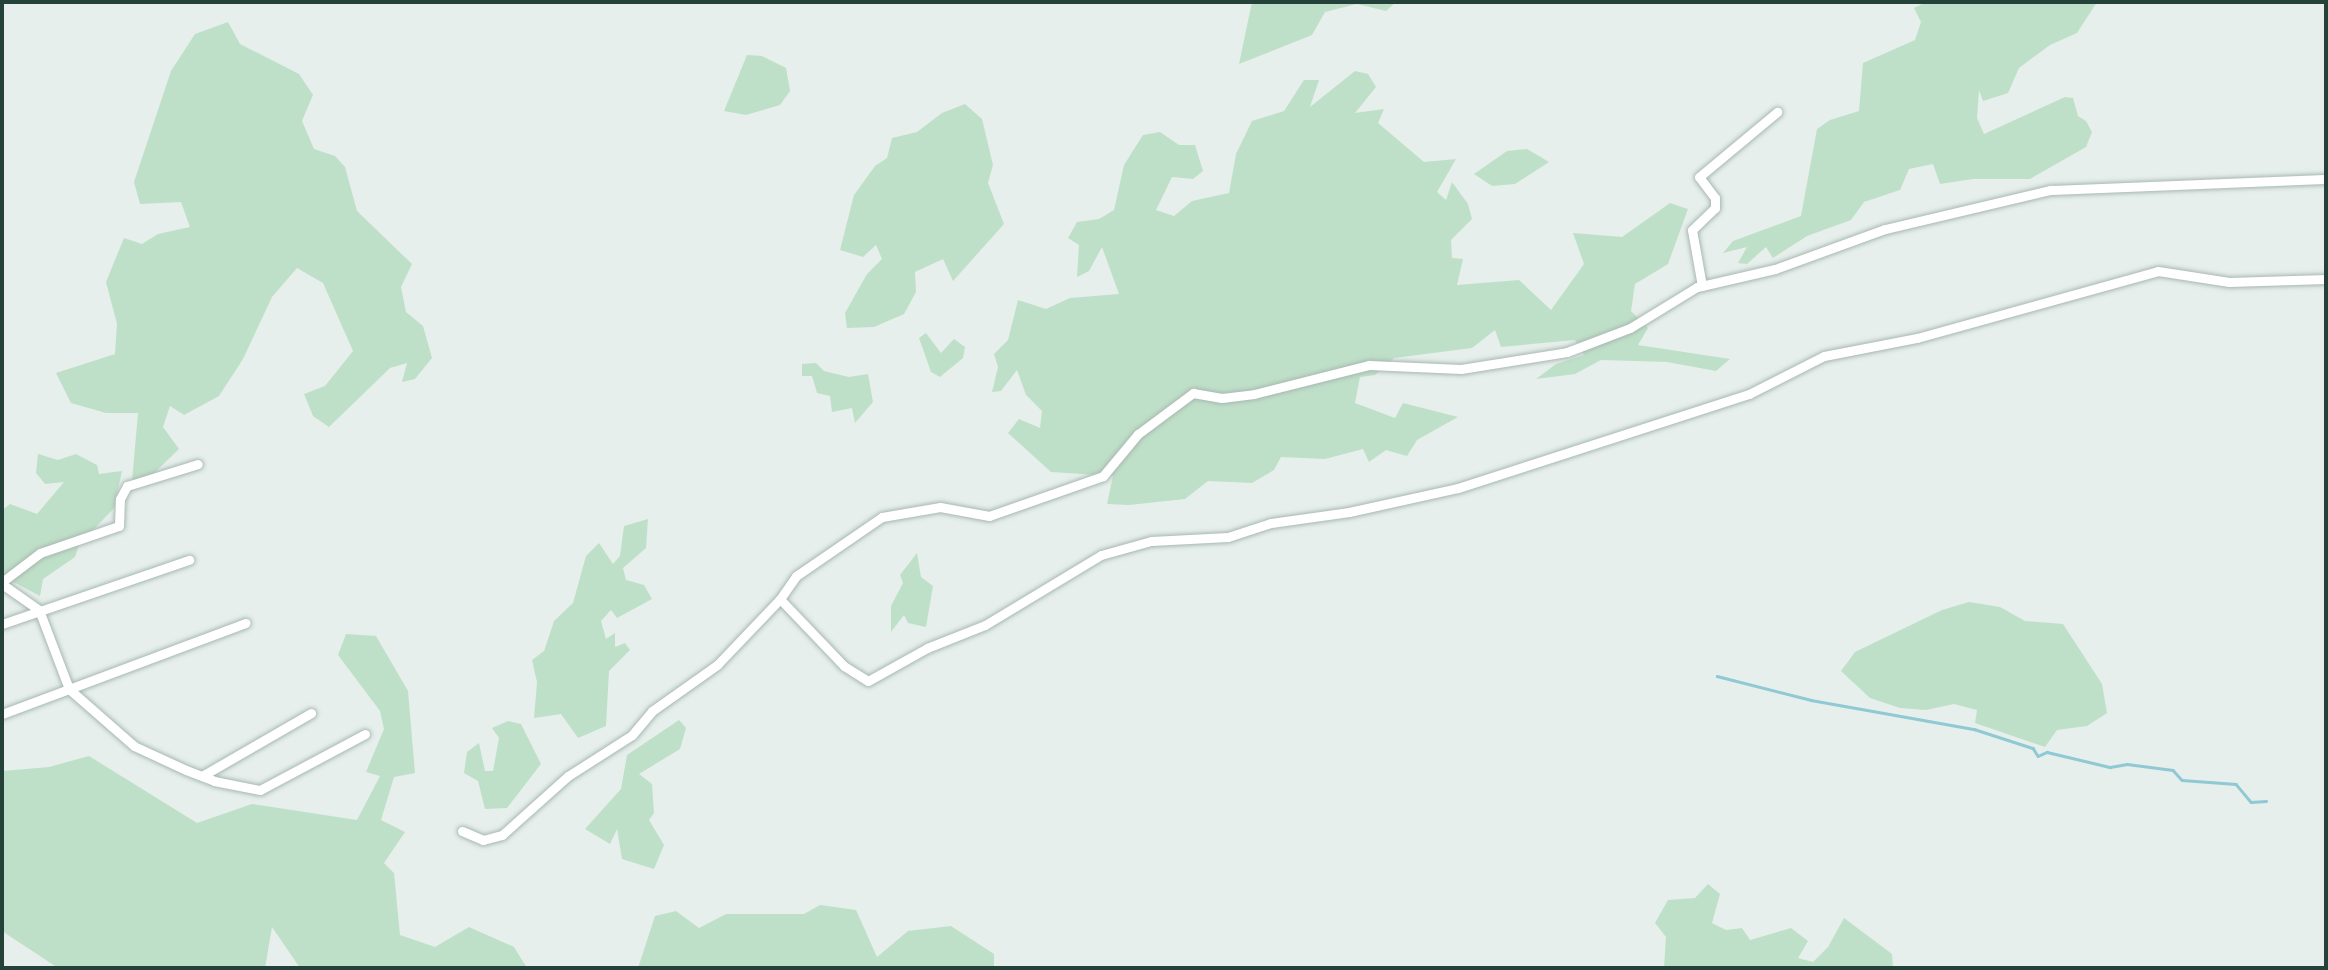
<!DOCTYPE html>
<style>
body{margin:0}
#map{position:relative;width:2328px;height:970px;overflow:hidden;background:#e6efeb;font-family:"Open Sans",sans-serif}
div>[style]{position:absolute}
.green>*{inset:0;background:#bfe0c8}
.stream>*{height:2.5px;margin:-1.25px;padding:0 1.25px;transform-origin:1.25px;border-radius:1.25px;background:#8ec9d4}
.roads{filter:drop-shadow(0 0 2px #a8b8b2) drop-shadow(0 0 2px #a8b8b2)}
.street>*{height:9px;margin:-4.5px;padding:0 4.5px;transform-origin:4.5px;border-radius:4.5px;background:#fff}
span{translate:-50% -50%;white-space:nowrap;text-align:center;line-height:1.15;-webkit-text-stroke:6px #f7fbf9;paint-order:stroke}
.frame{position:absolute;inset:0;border:4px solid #24423a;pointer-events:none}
</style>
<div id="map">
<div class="green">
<div style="clip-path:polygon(1252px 2px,1396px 2px,1386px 11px,1357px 4px,1325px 12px,1312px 35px,1239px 64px)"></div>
<div style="clip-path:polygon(1926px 2px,2097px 2px,2077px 33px,2050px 45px,2019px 68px,2008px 93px,1983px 101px,1979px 90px,1977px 118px,1984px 134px,2065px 97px,2073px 98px,2078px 116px,2086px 121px,2092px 132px,2086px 147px,2030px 179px,1973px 179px,1940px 184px,1933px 164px,1909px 169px,1900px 190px,1864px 202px,1851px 220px,1807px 236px,1773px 258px,1766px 247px,1747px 264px,1738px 263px,1747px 247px,1723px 253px,1733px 241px,1801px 216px,1817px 129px,1830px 120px,1859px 111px,1863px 63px,1915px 40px,1921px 22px,1914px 8px)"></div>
<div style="clip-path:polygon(228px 22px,240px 44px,299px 74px,313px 95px,302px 121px,314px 149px,335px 156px,345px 167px,357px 211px,412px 264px,401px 287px,406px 312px,423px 326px,432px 358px,415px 379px,402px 382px,407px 363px,390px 368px,329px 427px,313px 416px,304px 394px,325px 386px,353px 351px,323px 283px,297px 268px,272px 297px,243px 359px,219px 396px,184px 415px,170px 406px,163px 427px,179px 449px,148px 479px,132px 481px,138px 413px,106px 413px,71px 403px,56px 373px,115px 354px,117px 324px,106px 282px,124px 238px,142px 244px,158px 234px,190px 227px,181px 202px,140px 204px,134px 182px,171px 71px,195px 34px)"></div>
<div style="clip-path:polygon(747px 55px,762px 56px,786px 68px,790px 91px,780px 105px,746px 115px,724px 111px)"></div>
<div style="clip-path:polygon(1355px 71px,1368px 74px,1376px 87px,1355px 113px,1384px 109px,1378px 123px,1424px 162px,1456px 159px,1437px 192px,1446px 200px,1452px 182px,1468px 204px,1472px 219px,1451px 240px,1452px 258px,1463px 259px,1457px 285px,1519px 280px,1551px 310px,1584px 264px,1573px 233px,1622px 237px,1670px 203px,1688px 209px,1668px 264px,1635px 284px,1631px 311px,1648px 328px,1638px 345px,1730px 359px,1716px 371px,1667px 362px,1601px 360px,1575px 374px,1536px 379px,1556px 364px,1584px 355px,1575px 340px,1501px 347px,1495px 330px,1472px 348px,1394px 358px,1375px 375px,1360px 377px,1355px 403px,1395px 418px,1403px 403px,1458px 417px,1417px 440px,1407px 456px,1386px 450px,1369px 462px,1363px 449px,1325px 459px,1281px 457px,1274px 470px,1252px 483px,1208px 481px,1185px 499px,1129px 505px,1107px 504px,1113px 476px,1051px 472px,1008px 433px,1019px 419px,1040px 428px,1042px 411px,1026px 395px,1017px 370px,1001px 391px,992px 392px,998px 367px,994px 354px,1008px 340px,1018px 300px,1046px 309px,1070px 298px,1119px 294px,1102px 247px,1089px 271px,1077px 277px,1079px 245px,1068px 238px,1077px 222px,1099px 219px,1114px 210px,1124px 165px,1143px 135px,1160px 132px,1179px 145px,1195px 145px,1203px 171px,1193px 179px,1172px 177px,1156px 210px,1174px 216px,1192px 201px,1229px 193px,1236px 154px,1252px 121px,1284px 111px,1304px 80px,1319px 80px,1310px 107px)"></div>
<div style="clip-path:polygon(965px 104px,982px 119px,993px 165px,988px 183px,1004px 224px,953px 281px,943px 259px,915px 272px,916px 292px,904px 314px,874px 327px,847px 328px,845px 313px,867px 274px,882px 259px,876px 245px,863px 257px,840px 250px,854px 195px,875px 166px,887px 158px,892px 138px,917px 132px,942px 113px)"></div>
<div style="clip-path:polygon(1527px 149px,1549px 162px,1515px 184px,1492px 186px,1474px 174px,1507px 151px)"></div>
<div style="clip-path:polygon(926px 333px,941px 353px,954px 339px,965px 347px,963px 358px,940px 377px,931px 372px,919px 338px)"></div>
<div style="clip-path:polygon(816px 363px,824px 371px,849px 377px,868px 374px,873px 402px,855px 423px,852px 408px,832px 412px,830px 396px,817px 393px,812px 376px,802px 376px,802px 364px)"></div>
<div style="clip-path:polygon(38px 454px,58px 460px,76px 454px,97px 465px,99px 474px,122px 471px,114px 508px,79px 545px,75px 557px,43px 579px,40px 596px,2px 576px,2px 510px,10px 504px,37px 514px,64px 482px,45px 484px,36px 473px)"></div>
<div style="clip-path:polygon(648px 519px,646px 548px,623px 568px,626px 580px,644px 585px,652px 599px,617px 618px,611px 610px,601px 621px,606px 639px,615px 633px,615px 647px,625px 643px,630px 650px,609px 671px,606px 726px,578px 738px,561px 714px,534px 718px,537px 682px,532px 660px,544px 651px,554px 621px,573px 603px,586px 556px,599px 543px,613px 564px,620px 556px,624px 526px)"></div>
<div style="clip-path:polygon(917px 553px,921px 577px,933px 586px,926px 627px,908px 623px,904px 615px,891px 632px,891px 606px,903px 583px,900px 575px)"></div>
<div style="clip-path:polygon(1969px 602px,2000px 607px,2025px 621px,2063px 624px,2102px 684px,2107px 713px,2087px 726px,2057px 730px,2045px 747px,1975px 723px,1977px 710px,1954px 704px,1926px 710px,1900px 708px,1870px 698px,1841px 671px,1855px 652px,1942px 610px)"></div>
<div style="clip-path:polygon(346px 634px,376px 636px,408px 691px,415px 773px,394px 777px,381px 820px,405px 832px,384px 863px,394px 873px,400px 935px,435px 947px,469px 927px,514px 947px,527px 968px,300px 968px,272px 927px,265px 968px,58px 968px,2px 931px,2px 771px,49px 767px,89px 756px,197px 823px,252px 804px,357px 820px,380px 776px,366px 772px,384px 729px,380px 711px,338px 655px)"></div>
<div style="clip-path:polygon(679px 720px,686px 728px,680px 749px,639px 774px,652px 784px,654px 813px,649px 820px,664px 845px,654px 869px,622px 859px,617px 829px,610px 844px,585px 829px,621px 789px,627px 755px)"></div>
<div style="clip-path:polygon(508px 721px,521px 724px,541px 764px,507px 808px,485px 809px,478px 781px,464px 773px,467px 752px,479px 743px,485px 771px,493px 771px,499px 738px,492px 728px)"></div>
<div style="clip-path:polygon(1708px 884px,1720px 894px,1712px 923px,1726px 930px,1742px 928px,1750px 940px,1791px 928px,1808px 941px,1798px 958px,1813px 962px,1828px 947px,1844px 918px,1892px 954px,1893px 968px,1664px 968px,1666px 937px,1655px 923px,1668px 900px,1695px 898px)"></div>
<div style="clip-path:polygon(820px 905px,856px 910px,877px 957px,908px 931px,951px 926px,994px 954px,994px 968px,638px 968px,655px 916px,676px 911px,699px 928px,726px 914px,804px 914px)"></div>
</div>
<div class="stream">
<div style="left:1717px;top:676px;width:97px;rotate:14.3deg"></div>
<div style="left:1811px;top:700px;width:166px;rotate:10.1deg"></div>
<div style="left:1974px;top:729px;width:62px;rotate:17.9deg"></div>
<div style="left:2033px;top:748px;width:9px;rotate:58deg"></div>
<div style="left:2038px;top:756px;width:10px;rotate:-24deg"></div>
<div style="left:2047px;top:752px;width:65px;rotate:13.4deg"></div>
<div style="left:2110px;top:767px;width:17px;rotate:-10deg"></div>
<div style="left:2127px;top:764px;width:46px;rotate:7.4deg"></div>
<div style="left:2173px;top:770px;width:13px;rotate:48deg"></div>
<div style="left:2182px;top:780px;width:54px;rotate:4.2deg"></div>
<div style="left:2236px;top:784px;width:23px;rotate:50deg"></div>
<div style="left:2251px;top:802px;width:15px;rotate:-4deg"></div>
</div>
<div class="roads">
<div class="street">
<div style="left:1702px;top:286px;width:57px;rotate:-100.1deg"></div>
<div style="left:1692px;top:230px;width:32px;rotate:-44deg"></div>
<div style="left:1715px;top:208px;width:10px;rotate:-90deg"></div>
<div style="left:1715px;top:198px;width:26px;rotate:-127deg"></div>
<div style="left:1699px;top:177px;width:102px;rotate:-39.8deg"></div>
<div style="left:2px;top:582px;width:48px;rotate:-37.3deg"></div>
<div style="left:40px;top:553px;width:83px;rotate:-18.9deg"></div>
<div style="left:119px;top:526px;width:27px;rotate:-88deg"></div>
<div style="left:120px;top:499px;width:15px;rotate:-62deg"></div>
<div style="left:127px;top:486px;width:74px;rotate:-17.2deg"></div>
<div style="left:2px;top:584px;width:45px;rotate:35.1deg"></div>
<div style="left:39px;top:610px;width:85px;rotate:69.2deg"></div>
<div style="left:69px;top:689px;width:86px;rotate:41.2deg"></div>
<div style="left:134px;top:746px;width:57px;rotate:24.8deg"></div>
<div style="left:186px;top:770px;width:30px;rotate:21deg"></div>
<div style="left:214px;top:781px;width:47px;rotate:11.1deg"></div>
<div style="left:260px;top:790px;width:119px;rotate:-28.1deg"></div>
<div style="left:780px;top:599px;width:93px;rotate:46.3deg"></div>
<div style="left:844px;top:666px;width:28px;rotate:32deg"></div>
<div style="left:868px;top:681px;width:68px;rotate:-29.2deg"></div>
<div style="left:927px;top:648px;width:62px;rotate:-21.6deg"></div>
<div style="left:985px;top:625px;width:135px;rotate:-31.1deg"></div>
<div style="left:1101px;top:555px;width:52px;rotate:-15.6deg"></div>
<div style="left:1151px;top:541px;width:77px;rotate:-3deg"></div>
<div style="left:1228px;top:537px;width:45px;rotate:-18deg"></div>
<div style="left:1271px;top:523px;width:79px;rotate:-8deg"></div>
<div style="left:1349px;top:512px;width:112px;rotate:-12.4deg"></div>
<div style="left:1458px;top:488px;width:306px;rotate:-17.9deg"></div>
<div style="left:1749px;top:394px;width:84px;rotate:-26.9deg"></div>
<div style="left:1824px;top:356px;width:95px;rotate:-11deg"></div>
<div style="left:1917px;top:338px;width:250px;rotate:-15.5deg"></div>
<div style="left:2158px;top:271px;width:72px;rotate:8.8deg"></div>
<div style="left:2229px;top:282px;width:97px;rotate:-1.8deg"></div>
<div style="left:2px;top:624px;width:198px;rotate:-18.9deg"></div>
<div style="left:2px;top:714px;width:260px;rotate:-20.5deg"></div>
<div style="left:202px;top:776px;width:126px;rotate:-30deg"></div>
<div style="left:462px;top:831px;width:23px;rotate:23deg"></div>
<div style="left:483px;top:840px;width:20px;rotate:-15deg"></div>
<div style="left:502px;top:835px;width:89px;rotate:-41.8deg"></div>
<div style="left:568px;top:776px;width:76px;rotate:-32.6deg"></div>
<div style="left:632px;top:735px;width:31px;rotate:-50deg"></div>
<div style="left:652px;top:711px;width:80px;rotate:-35.3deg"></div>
<div style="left:717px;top:665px;width:91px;rotate:-46.3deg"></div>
<div style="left:780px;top:599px;width:28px;rotate:-55deg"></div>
<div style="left:796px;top:576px;width:104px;rotate:-34.5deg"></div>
<div style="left:882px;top:517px;width:59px;rotate:-9.8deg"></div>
<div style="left:940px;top:507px;width:50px;rotate:10.4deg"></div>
<div style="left:989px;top:516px;width:121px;rotate:-19.3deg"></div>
<div style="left:1103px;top:476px;width:55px;rotate:-50.2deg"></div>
<div style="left:1138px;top:434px;width:69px;rotate:-36.7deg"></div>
<div style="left:1193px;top:393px;width:29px;rotate:10deg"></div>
<div style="left:1222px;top:398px;width:32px;rotate:-7deg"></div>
<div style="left:1254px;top:394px;width:119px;rotate:-14.2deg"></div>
<div style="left:1369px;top:365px;width:92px;rotate:2.5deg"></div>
<div style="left:1461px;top:369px;width:107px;rotate:-9.1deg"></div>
<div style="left:1567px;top:352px;width:67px;rotate:-20.9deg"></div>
<div style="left:1630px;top:328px;width:79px;rotate:-31.5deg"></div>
<div style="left:1697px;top:287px;width:80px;rotate:-13deg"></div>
<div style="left:1775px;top:269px;width:117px;rotate:-20deg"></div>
<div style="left:1885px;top:229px;width:170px;rotate:-13.3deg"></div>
<div style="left:2050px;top:190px;width:276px;rotate:-2.3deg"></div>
</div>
</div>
<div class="frame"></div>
</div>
